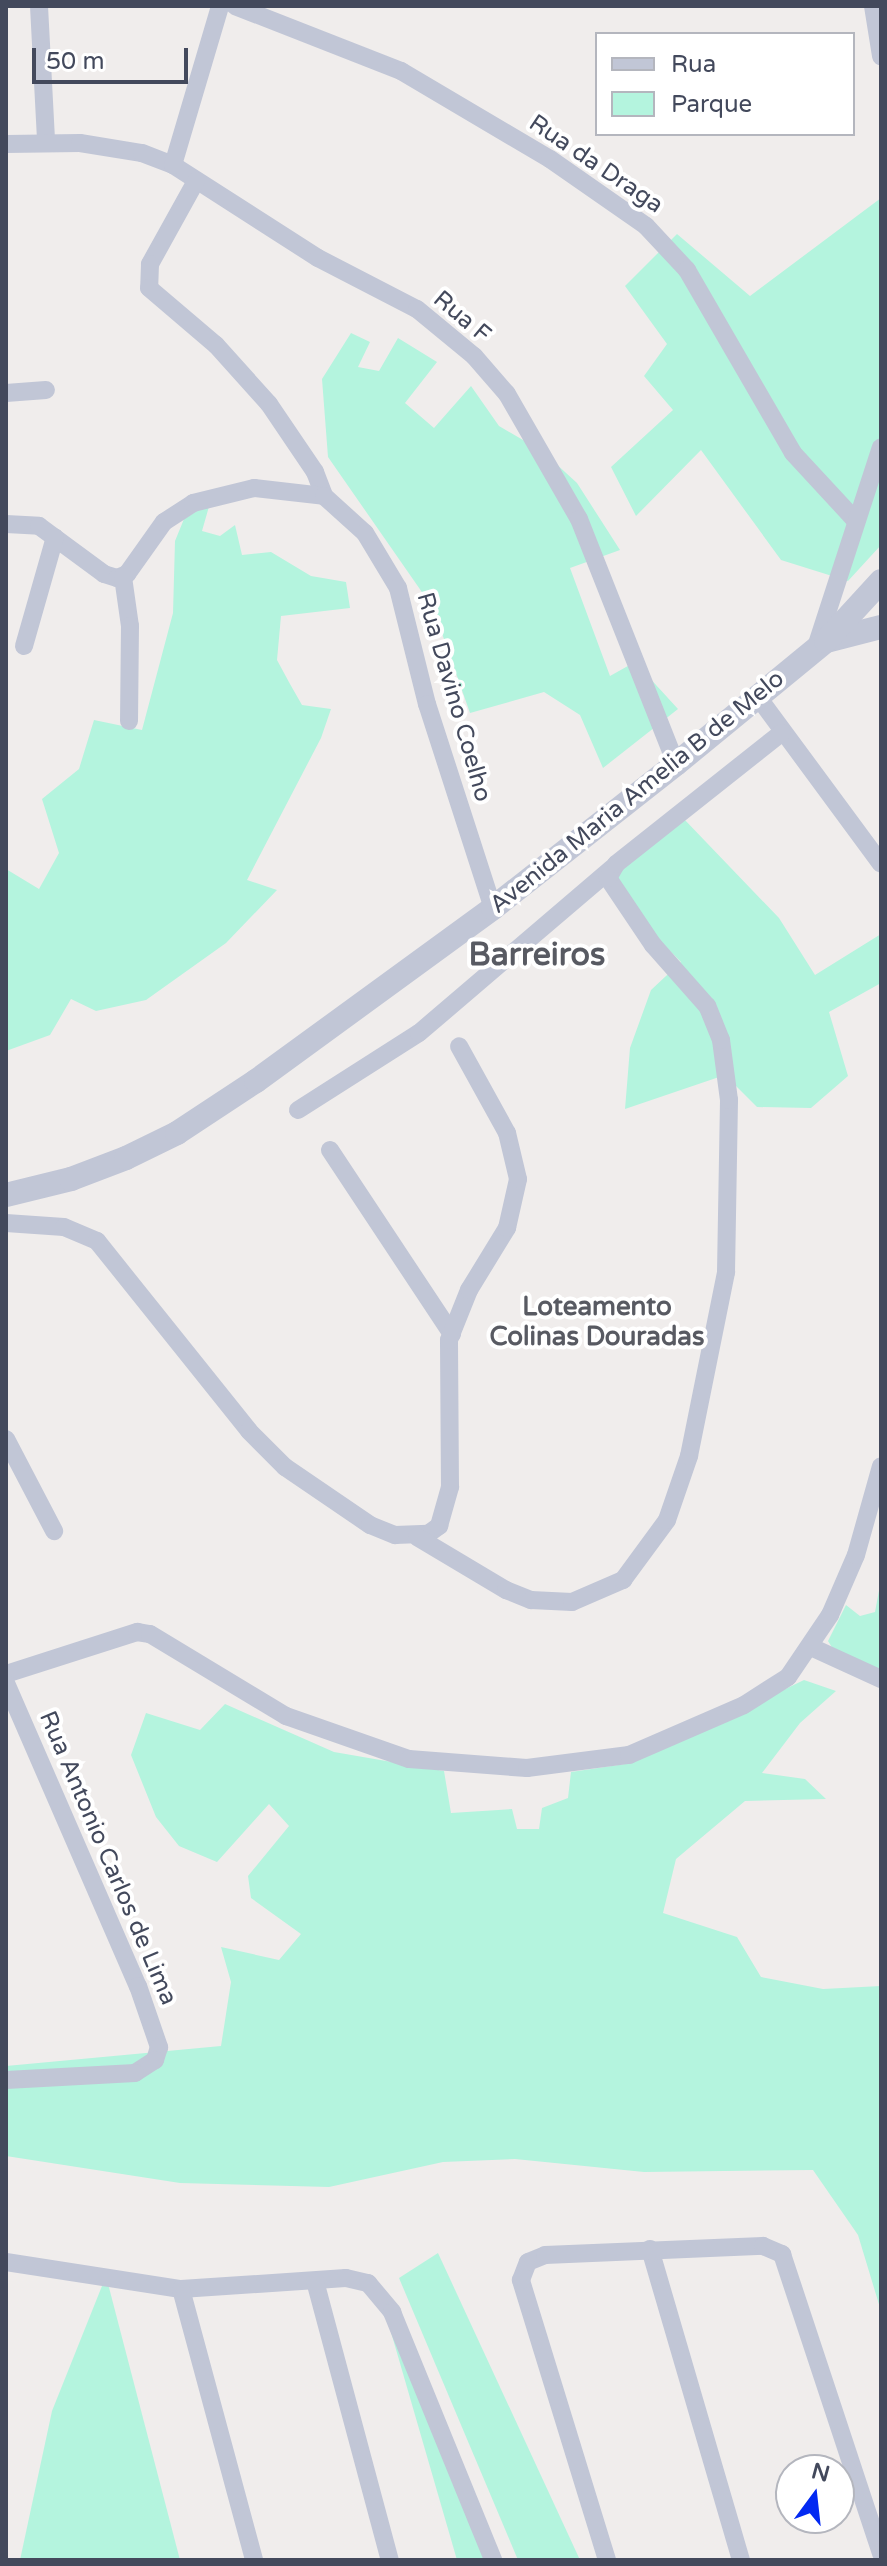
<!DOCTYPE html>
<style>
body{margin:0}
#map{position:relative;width:887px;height:2566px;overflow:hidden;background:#f0edec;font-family:"Varela Round",sans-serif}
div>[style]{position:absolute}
.green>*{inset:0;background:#b4f4de}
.minor>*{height:18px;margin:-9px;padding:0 9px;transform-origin:9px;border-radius:9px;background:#c1c6d6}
.tertiary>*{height:24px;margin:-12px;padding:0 12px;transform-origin:12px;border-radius:12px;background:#c1c6d6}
span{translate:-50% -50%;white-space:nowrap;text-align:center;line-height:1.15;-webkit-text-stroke:8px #fff;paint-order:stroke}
.street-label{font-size:24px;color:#43495c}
.neighbourhood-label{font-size:26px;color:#585a62;font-weight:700}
.district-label{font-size:32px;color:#585a62;font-weight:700}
.frame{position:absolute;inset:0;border:8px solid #43495c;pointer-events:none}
.legend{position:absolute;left:595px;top:32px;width:260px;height:104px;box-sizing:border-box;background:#fff;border:2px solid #b4b6be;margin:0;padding:10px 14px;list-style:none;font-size:24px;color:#43495c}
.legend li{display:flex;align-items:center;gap:16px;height:40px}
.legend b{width:40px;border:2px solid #b4b6be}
.north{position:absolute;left:775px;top:2454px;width:80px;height:80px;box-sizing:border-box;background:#fff;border:2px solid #b4b6be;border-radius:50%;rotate:15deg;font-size:22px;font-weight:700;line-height:32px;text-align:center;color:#43495c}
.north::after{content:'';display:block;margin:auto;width:28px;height:36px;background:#0329f2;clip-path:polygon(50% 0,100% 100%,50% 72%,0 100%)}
.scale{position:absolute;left:32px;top:48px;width:156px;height:36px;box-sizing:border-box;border:4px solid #43495c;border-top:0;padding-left:10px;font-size:24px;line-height:28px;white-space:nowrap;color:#43495c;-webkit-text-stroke:6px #fff;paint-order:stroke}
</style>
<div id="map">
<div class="green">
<div style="clip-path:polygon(881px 198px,881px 545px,848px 581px,781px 560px,701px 450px,636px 516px,611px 467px,673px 410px,644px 376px,667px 344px,625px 286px,677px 234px,750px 296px)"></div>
<div style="clip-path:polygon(351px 333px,370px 342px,358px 367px,379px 371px,398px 338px,437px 362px,405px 403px,434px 428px,471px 386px,499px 426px,542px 451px,577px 483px,620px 550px,570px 568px,610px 676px,635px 662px,678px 709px,603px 768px,580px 715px,544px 692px,470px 713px,433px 608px,328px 457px,322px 379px)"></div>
<div style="clip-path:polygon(210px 503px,202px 531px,220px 536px,235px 525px,242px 555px,271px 552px,311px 576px,346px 582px,350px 608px,281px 616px,277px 660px,290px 684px,302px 705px,331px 709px,321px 738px,247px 880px,277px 890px,226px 943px,146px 1000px,96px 1011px,71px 999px,50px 1035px,6px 1051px,6px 869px,39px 889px,59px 853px,42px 799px,79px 769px,94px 720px,142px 730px,173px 613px,175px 541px,184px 519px)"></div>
<div style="clip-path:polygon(683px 818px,779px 918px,815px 975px,881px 934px,881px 983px,829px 1012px,848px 1076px,811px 1108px,757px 1107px,725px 1075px,625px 1109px,630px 1048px,651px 990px,681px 962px,643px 924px,614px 876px)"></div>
<div style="clip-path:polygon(881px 1580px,881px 1672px,838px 1657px,828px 1641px,846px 1605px,860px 1616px,875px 1612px)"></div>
<div style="clip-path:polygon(804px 1680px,836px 1691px,800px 1723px,762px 1773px,805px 1779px,826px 1799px,745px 1801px,676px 1859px,663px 1913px,737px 1937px,761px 1977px,823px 1989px,881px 1986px,881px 2311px,858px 2235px,813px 2170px,644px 2172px,515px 2159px,443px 2162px,329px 2187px,180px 2183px,6px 2156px,6px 2066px,221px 2046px,231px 1982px,221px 1947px,279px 1960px,301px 1934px,251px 1898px,248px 1876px,289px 1826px,269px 1804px,217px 1862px,179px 1846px,156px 1817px,131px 1755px,146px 1713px,200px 1730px,225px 1704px,334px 1752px,444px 1771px,451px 1813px,512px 1809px,517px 1829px,539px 1829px,542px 1808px,568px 1798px,571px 1772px,632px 1763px)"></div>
<div style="clip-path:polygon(438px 2253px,580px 2560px,518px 2560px,399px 2278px)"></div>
<div style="clip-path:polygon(106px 2276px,180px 2560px,20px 2560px,52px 2411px)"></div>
<div style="clip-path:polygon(384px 2308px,500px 2560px,457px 2560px)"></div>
</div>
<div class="minor">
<div style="left:39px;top:6px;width:135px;rotate:87deg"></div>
<div style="left:235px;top:6px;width:178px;rotate:21.4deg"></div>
<div style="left:401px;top:71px;width:173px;rotate:30.6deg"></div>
<div style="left:550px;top:159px;width:117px;rotate:34.9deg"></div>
<div style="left:646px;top:226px;width:60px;rotate:47deg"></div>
<div style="left:687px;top:270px;width:211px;rotate:59.9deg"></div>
<div style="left:793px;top:453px;width:91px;rotate:47.2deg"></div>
<div style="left:873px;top:6px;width:51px;rotate:80.9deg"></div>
<div style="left:6px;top:144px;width:74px;rotate:-0.8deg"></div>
<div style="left:80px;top:143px;width:63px;rotate:9.2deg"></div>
<div style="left:142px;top:153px;width:33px;rotate:21deg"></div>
<div style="left:173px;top:165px;width:172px;rotate:32.7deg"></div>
<div style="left:318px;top:258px;width:111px;rotate:27.3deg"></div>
<div style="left:417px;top:309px;width:74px;rotate:39.5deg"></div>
<div style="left:474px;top:356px;width:50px;rotate:49deg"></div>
<div style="left:507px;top:394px;width:144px;rotate:60.1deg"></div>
<div style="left:579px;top:519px;width:264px;rotate:68.4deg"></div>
<div style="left:173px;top:165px;width:166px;rotate:-73.5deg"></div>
<div style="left:196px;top:181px;width:95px;rotate:119deg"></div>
<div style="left:150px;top:264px;width:24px;rotate:92deg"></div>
<div style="left:149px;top:288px;width:88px;rotate:40.4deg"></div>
<div style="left:216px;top:345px;width:79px;rotate:48.1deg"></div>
<div style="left:269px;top:404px;width:82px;rotate:55.9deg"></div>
<div style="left:315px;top:472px;width:26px;rotate:69deg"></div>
<div style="left:6px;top:393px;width:40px;rotate:-4.3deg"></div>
<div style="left:6px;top:524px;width:33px;rotate:3deg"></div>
<div style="left:39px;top:526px;width:81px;rotate:36.4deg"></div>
<div style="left:104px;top:574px;width:14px;rotate:17deg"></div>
<div style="left:117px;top:578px;width:11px;rotate:-22deg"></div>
<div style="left:127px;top:574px;width:64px;rotate:-54.6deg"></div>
<div style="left:164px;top:522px;width:35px;rotate:-33deg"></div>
<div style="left:193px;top:503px;width:63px;rotate:-13.8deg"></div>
<div style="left:254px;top:488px;width:70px;rotate:6.5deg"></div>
<div style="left:324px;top:496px;width:55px;rotate:42.1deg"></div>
<div style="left:365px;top:533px;width:64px;rotate:59deg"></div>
<div style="left:398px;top:588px;width:120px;rotate:76deg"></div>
<div style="left:427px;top:704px;width:214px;rotate:72.1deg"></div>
<div style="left:123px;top:577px;width:49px;rotate:81.9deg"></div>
<div style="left:130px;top:626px;width:95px;rotate:90.6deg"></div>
<div style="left:24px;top:646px;width:113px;rotate:-74.1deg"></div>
<div style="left:815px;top:650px;width:213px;rotate:-72deg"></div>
<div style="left:758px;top:697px;width:207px;rotate:53.6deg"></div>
<div style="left:298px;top:1110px;width:143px;rotate:-32.5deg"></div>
<div style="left:419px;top:1033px;width:254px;rotate:-40.5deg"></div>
<div style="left:330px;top:1150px;width:221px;rotate:56.5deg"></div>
<div style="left:6px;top:1223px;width:58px;rotate:3.9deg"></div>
<div style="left:64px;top:1227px;width:36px;rotate:23deg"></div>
<div style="left:97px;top:1241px;width:243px;rotate:51.3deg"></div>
<div style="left:249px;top:1431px;width:51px;rotate:45deg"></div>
<div style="left:285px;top:1467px;width:103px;rotate:34.3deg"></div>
<div style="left:370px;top:1525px;width:27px;rotate:22deg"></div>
<div style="left:395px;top:1535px;width:33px;rotate:-2deg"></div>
<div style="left:428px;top:1534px;width:14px;rotate:-36deg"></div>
<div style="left:439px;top:1526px;width:41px;rotate:-74.2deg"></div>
<div style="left:450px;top:1487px;width:147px;rotate:-90.4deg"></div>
<div style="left:449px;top:1340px;width:54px;rotate:-68.2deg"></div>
<div style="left:469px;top:1290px;width:73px;rotate:-58.5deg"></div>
<div style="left:507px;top:1228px;width:50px;rotate:-77.3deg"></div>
<div style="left:518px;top:1179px;width:47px;rotate:-103.4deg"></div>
<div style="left:507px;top:1133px;width:99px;rotate:-118.9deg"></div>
<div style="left:6px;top:1439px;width:104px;rotate:62.4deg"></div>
<div style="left:417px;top:1537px;width:104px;rotate:30.8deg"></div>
<div style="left:506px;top:1590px;width:27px;rotate:22deg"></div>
<div style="left:531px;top:1600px;width:41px;rotate:2.8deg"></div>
<div style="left:572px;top:1602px;width:56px;rotate:-23.3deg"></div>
<div style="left:623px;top:1580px;width:74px;rotate:-53.7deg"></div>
<div style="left:667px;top:1520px;width:68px;rotate:-71deg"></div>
<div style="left:689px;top:1456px;width:188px;rotate:-78.6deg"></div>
<div style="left:726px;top:1272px;width:172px;rotate:-89deg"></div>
<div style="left:729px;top:1100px;width:61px;rotate:-97.6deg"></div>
<div style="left:721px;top:1040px;width:37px;rotate:-112deg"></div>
<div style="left:707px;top:1006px;width:81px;rotate:-131.5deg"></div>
<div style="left:653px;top:945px;width:81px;rotate:-123.9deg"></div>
<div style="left:608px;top:878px;width:16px;rotate:-60deg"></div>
<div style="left:616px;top:864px;width:211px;rotate:-38.4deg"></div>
<div style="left:811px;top:1647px;width:77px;rotate:24.6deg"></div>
<div style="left:6px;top:1674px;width:138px;rotate:-17.8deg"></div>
<div style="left:137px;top:1632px;width:13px;rotate:9deg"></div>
<div style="left:150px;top:1634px;width:159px;rotate:31.1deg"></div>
<div style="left:286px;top:1716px;width:130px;rotate:19.3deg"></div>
<div style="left:409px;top:1759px;width:118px;rotate:4.4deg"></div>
<div style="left:527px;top:1768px;width:103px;rotate:-7.3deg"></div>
<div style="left:629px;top:1755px;width:125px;rotate:-23.5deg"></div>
<div style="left:744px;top:1705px;width:52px;rotate:-32.5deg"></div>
<div style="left:788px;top:1677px;width:75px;rotate:-55.9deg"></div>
<div style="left:830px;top:1615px;width:65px;rotate:-66.6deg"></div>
<div style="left:856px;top:1555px;width:92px;rotate:-74.3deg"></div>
<div style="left:6px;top:1683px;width:331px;rotate:66.5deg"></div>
<div style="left:138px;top:1986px;width:65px;rotate:71deg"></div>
<div style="left:159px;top:2047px;width:14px;rotate:107deg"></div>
<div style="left:155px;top:2060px;width:24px;rotate:147deg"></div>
<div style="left:135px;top:2073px;width:129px;rotate:176.9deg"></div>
<div style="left:650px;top:2249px;width:324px;rotate:73.7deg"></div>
<div style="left:6px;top:2262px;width:177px;rotate:8.8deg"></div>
<div style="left:181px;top:2289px;width:165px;rotate:-3.8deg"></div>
<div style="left:346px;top:2278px;width:23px;rotate:13deg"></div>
<div style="left:368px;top:2283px;width:38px;rotate:50deg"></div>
<div style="left:392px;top:2312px;width:268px;rotate:67.8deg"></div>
<div style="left:315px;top:2281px;width:289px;rotate:75deg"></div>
<div style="left:181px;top:2289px;width:281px;rotate:74.9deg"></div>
<div style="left:607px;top:2560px;width:293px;rotate:-107.1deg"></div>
<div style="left:521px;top:2280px;width:19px;rotate:-69deg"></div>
<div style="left:528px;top:2262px;width:18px;rotate:-22deg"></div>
<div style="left:545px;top:2255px;width:218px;rotate:-2.4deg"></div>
<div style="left:763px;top:2246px;width:21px;rotate:23deg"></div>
<div style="left:782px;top:2254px;width:316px;rotate:71.7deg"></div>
</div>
<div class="tertiary">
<div style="left:826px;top:641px;width:57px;rotate:-14.3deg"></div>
<div style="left:6px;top:1195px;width:67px;rotate:-13.8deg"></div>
<div style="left:71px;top:1179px;width:59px;rotate:-20.9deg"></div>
<div style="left:126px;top:1158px;width:57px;rotate:-26.1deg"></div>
<div style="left:177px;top:1133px;width:95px;rotate:-33.4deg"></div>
<div style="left:256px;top:1081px;width:293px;rotate:-36.1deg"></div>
<div style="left:493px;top:908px;width:233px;rotate:-38.2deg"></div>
<div style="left:676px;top:764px;width:194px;rotate:-39.4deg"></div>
<div style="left:826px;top:641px;width:81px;rotate:-47.5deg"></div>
</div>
<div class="street-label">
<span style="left:596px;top:164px;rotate:34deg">Rua da Draga</span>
<span style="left:462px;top:317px;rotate:40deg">Rua F</span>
<span style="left:454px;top:697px;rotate:74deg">Rua Davino Coelho</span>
<span style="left:637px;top:792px;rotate:-39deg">Avenida Maria Amelia B de Melo</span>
<span style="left:108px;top:1858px;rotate:67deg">Rua Antonio Carlos de Lima</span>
</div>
<div class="neighbourhood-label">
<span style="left:597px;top:1322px">Loteamento<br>Colinas Douradas</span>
</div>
<div class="district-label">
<span style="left:537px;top:955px">Barreiros</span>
</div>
<div class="frame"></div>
<ul class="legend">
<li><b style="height:10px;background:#c1c6d6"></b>Rua</li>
<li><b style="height:22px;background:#b4f4de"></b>Parque</li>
</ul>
<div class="north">N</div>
<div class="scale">50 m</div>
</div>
